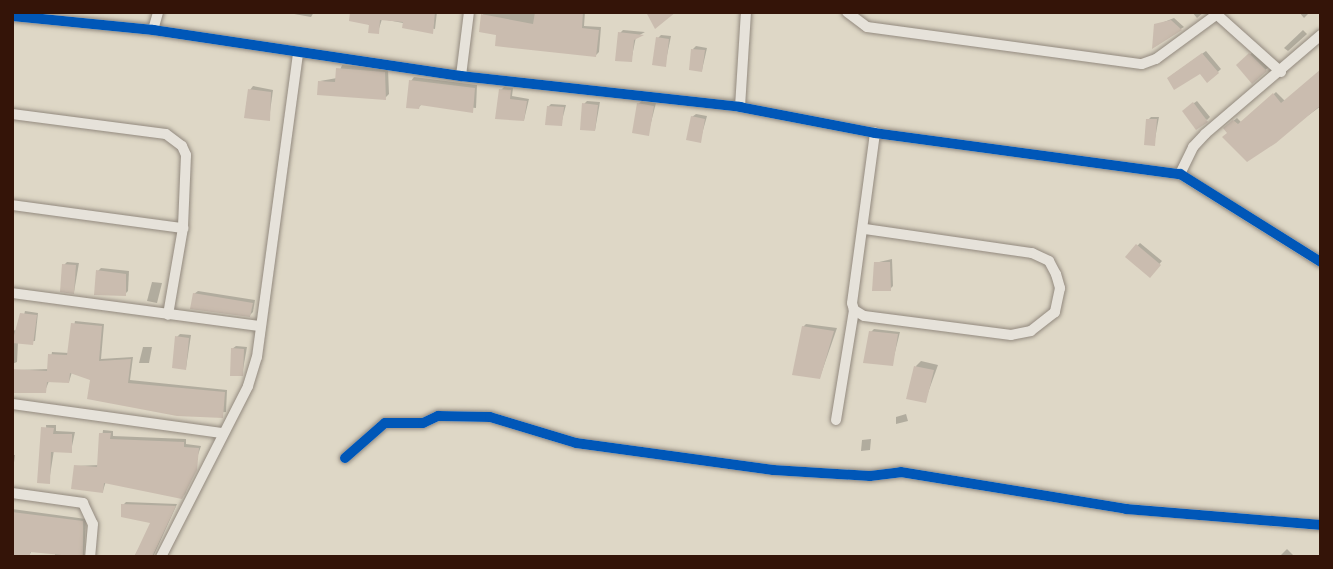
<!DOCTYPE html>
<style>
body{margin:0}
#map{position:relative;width:1333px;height:569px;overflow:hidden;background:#ded7c6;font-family:"IM FELL Great Primer",serif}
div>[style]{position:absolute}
.shadow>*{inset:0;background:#0003}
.building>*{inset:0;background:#cabcaf}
.roads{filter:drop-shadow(0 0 2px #92897e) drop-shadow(0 0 2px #92897e)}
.street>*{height:10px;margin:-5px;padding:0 5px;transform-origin:5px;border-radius:5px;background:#e6e2da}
.cycleway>*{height:10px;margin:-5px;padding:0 5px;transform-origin:5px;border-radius:5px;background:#0057b8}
span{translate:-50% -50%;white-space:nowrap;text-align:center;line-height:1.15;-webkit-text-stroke:5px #f1e8d3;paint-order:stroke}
.frame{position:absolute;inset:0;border:14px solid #341408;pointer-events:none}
</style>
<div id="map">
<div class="shadow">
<div style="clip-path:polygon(283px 12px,314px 12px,311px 17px)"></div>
<div style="clip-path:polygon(352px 12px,437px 12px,435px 29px,382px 19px,378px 32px)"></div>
<div style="clip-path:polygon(483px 12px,585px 12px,584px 26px,601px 27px,599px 52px,596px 55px,481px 31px)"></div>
<div style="clip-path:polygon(1192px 12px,1204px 12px,1197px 18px)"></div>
<div style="clip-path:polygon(1299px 12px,1310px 12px,1304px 18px)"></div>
<div style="clip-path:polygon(1174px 18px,1184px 27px,1154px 45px,1159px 24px)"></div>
<div style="clip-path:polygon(623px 30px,645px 32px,636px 37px,631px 61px,620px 33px)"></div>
<div style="clip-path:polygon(1303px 30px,1307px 34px,1288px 51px,1284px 48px)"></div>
<div style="clip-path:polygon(661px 35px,671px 36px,665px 65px,658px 38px)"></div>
<div style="clip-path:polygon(696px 46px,707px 48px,702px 70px,693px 49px)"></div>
<div style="clip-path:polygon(1206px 51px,1221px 69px,1208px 81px,1200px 72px,1172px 75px)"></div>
<div style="clip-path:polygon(1253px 52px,1269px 67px,1252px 81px,1238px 65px)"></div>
<div style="clip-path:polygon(342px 65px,388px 69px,389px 94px,385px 98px,320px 81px,337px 78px)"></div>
<div style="clip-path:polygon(1321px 70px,1321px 106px,1247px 160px,1225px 128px,1237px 118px,1242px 123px,1276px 92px,1285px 101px)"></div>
<div style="clip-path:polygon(414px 77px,477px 85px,476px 108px,423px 103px,419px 107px,411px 81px)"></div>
<div style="clip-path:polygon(253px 86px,273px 90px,269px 119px,250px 90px)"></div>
<div style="clip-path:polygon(504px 87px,513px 88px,512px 96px,529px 99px,524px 120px,501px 90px)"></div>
<div style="clip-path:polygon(587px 101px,600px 102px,595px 130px,584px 104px)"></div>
<div style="clip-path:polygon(642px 101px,656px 103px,648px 134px,638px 104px)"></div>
<div style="clip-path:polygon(1197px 101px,1210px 117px,1207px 120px,1187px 108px)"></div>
<div style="clip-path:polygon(551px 104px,566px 105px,561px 124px,548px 107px)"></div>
<div style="clip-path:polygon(696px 114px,707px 116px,700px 141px,692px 117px)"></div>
<div style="clip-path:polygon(1151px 117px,1159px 117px,1154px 144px,1148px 120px)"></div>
<div style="clip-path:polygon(1140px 243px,1162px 261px,1149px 276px,1127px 257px)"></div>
<div style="clip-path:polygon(892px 259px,893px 286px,890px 289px,875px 263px)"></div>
<div style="clip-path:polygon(67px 262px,79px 263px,74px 292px,64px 265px)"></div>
<div style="clip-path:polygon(101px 268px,129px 271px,128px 291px,125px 294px,98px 271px)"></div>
<div style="clip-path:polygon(152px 282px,162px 283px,157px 303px,147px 301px)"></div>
<div style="clip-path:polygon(198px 291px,255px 300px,253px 312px,250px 315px,194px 294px)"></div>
<div style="clip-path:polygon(25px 311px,38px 313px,35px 341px,18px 342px,17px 362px,12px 364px,12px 330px,20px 331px)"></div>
<div style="clip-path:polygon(75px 321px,104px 324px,101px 359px,133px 357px,130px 380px,227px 390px,226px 412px,177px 415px,72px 372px,69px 382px,49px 381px,45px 391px,18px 370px,49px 369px,52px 352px,69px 353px)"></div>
<div style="clip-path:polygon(806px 324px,837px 328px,820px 377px,803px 327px)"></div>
<div style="clip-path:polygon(874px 329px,900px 332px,892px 364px,871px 332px)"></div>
<div style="clip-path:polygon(180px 334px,191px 335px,186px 368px,177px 337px)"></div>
<div style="clip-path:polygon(236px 346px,247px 347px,242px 375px,232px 349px)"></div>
<div style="clip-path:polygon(143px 347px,152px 347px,149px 363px,139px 363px)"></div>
<div style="clip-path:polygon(921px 361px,938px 365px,925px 401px,916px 366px)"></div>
<div style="clip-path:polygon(906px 414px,908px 421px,896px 424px,896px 417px)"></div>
<div style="clip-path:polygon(46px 425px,56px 425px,56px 431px,75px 432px,71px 451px,54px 450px,49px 482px)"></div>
<div style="clip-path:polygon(103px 430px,113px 431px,113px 436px,186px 439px,186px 444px,201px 446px,185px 494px,181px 497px,106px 481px,103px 491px,75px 466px,99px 465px)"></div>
<div style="clip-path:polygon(871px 439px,870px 450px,861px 451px,862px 440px)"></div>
<div style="clip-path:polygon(12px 455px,15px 455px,12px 478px)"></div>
<div style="clip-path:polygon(126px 502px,177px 504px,153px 557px,134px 557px,153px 522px,123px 505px)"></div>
<div style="clip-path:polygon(12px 509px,86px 519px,84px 557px,55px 557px,55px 553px,32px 550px,29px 556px,12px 557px)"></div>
<div style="clip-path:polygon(1287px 549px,1295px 557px,1279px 557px)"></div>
</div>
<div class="building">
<div style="clip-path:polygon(350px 12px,435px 12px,433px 34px,402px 28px,403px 22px,380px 20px,379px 34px,368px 33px,369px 25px,349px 21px)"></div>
<div style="clip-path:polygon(535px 12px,583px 12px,582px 28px,599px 30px,596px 57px,495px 46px,496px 35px,479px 32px,481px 14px,533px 24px)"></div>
<div style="clip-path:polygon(646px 12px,676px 12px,655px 29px)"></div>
<div style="clip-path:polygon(1171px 20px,1182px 30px,1152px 49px,1154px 24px)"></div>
<div style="clip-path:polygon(618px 32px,644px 35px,634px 40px,632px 62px,615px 61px)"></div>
<div style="clip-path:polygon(656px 37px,669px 39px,666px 67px,652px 65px)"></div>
<div style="clip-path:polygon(691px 49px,705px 50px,702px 72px,689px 70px)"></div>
<div style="clip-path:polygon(1202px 53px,1219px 73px,1207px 83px,1200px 74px,1174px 90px,1167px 78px)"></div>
<div style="clip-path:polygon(1249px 53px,1267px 71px,1252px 84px,1236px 65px)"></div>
<div style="clip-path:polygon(336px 68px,385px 72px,386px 100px,317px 95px,318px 81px,335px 82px)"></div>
<div style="clip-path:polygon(1321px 69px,1321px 105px,1276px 143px,1247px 162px,1222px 137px,1227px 133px,1223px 128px,1233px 120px,1238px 124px,1273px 93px,1281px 103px)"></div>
<div style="clip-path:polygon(409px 80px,475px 88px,473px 113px,420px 105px,419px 109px,406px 108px)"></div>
<div style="clip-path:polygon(248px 89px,271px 92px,270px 121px,244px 118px)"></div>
<div style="clip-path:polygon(499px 89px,511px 90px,510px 99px,527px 101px,524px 121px,495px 119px)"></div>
<div style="clip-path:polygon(1193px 102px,1208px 122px,1196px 130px,1182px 111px)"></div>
<div style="clip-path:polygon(582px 103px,598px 105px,595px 131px,580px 130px)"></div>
<div style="clip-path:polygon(637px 103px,654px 106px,649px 136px,632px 133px)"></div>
<div style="clip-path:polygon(547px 106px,564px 107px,562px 126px,545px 125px)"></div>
<div style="clip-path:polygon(691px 116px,705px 119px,701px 143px,686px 140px)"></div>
<div style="clip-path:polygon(1146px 119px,1157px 119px,1155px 146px,1144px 145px)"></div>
<div style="clip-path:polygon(1136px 244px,1161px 265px,1150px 278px,1125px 257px)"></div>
<div style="clip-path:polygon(874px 262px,890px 262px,891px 291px,872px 291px)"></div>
<div style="clip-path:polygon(62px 264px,76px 265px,74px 294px,60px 292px)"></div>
<div style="clip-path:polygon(96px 270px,126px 274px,126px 296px,94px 295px)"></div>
<div style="clip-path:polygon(193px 293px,253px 303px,250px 317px,190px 309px)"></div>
<div style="clip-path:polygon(20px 313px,37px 315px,33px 345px,12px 343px)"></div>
<div style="clip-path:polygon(71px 323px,102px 326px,99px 361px,131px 359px,128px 383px,225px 392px,223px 418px,177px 416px,87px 399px,90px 380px,70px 373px,69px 383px,47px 382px,46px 393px,12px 393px,12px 369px,47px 371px,48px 354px,67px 355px)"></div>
<div style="clip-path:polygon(802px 326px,834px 331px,820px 379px,792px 375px)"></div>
<div style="clip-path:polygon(869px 331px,898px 334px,893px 366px,863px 363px)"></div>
<div style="clip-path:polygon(175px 336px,189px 338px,186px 370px,172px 368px)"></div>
<div style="clip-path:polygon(231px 348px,244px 349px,243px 376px,230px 376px)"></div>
<div style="clip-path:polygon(914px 366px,934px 370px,926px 403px,906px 399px)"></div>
<div style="clip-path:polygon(41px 427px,54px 428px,53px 434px,72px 434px,72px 453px,51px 452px,50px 484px,37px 483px)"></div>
<div style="clip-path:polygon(99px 433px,111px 433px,110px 439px,184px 442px,184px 447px,199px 448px,197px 470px,182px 499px,104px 483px,103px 493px,71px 489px,74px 465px,97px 467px)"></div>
<div style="clip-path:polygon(121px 504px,176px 506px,152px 557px,134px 557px,150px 523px,121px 517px)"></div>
<div style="clip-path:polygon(12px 512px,83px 521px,83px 557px,30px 552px,30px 557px,12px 557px)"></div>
</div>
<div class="roads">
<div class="street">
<div style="left:847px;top:12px;width:25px;rotate:37deg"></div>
<div style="left:867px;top:27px;width:277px;rotate:7.7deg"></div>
<div style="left:1142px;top:64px;width:15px;rotate:-20deg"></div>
<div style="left:1156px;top:59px;width:74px;rotate:-36.3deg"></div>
<div style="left:1214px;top:12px;width:90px;rotate:41.8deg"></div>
<div style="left:12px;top:16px;width:142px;rotate:5.7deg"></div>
<div style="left:153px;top:30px;width:311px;rotate:8.5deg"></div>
<div style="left:461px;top:76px;width:281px;rotate:6.3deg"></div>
<div style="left:740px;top:107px;width:137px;rotate:10.9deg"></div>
<div style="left:875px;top:133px;width:308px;rotate:7.7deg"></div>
<div style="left:1180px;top:174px;width:166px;rotate:32deg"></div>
<div style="left:153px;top:30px;width:19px;rotate:-74deg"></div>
<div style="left:461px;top:76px;width:64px;rotate:-82.9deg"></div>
<div style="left:740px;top:107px;width:95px;rotate:-86.4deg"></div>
<div style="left:12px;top:114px;width:155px;rotate:7.4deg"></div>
<div style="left:166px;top:134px;width:20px;rotate:37deg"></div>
<div style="left:182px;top:146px;width:10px;rotate:66deg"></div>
<div style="left:186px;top:155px;width:73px;rotate:92.4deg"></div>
<div style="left:183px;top:228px;width:88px;rotate:99.8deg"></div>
<div style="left:1180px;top:174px;width:30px;rotate:-64deg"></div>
<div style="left:1193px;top:147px;width:18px;rotate:-47deg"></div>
<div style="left:1205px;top:134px;width:153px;rotate:-40.5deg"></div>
<div style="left:12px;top:205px;width:173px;rotate:7.7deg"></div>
<div style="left:865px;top:229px;width:169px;rotate:8.2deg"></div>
<div style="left:1032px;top:253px;width:19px;rotate:25deg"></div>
<div style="left:1049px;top:261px;width:15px;rotate:62deg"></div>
<div style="left:1056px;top:274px;width:15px;rotate:74deg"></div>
<div style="left:1060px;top:288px;width:25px;rotate:102deg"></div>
<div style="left:1055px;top:312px;width:31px;rotate:142deg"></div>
<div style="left:1031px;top:331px;width:20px;rotate:169deg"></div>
<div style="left:1011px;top:335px;width:148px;rotate:-172.6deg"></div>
<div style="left:864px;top:316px;width:12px;rotate:-149deg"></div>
<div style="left:854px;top:310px;width:7px;rotate:-106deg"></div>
<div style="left:852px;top:303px;width:172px;rotate:-82.3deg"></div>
<div style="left:12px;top:293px;width:250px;rotate:7.6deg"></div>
<div style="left:12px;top:404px;width:212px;rotate:7.9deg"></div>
<div style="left:836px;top:420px;width:111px;rotate:-80.7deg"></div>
<div style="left:345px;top:458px;width:53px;rotate:-41.2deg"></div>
<div style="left:385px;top:423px;width:38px"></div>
<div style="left:423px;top:423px;width:17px;rotate:-25deg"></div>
<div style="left:438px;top:416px;width:52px;rotate:1.1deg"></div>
<div style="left:490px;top:417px;width:90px;rotate:16.8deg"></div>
<div style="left:576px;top:443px;width:199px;rotate:7.8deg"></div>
<div style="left:773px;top:470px;width:97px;rotate:3.5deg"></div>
<div style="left:870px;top:476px;width:31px;rotate:-7deg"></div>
<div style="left:901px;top:472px;width:228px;rotate:9.3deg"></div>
<div style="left:1126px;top:509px;width:196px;rotate:4.7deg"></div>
<div style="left:12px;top:493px;width:72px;rotate:8deg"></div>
<div style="left:83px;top:503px;width:23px;rotate:65deg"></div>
<div style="left:93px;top:524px;width:33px;rotate:95deg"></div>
<div style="left:161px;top:557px;width:192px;rotate:-63deg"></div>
<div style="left:248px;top:386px;width:30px;rotate:-73deg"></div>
<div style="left:257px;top:357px;width:305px;rotate:-82.3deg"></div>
</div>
</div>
<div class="cycleway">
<div style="left:12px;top:16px;width:142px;rotate:5.7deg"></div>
<div style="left:153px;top:30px;width:311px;rotate:8.5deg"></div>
<div style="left:461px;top:76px;width:281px;rotate:6.3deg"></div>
<div style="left:740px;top:107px;width:137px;rotate:10.9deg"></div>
<div style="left:875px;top:133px;width:308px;rotate:7.7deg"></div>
<div style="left:1180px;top:174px;width:166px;rotate:32deg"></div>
<div style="left:345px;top:458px;width:53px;rotate:-41.2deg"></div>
<div style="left:385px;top:423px;width:38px"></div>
<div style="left:423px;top:423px;width:17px;rotate:-25deg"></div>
<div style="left:438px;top:416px;width:52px;rotate:1.1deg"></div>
<div style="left:490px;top:417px;width:90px;rotate:16.8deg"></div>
<div style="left:576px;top:443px;width:199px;rotate:7.8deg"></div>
<div style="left:773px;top:470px;width:97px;rotate:3.5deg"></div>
<div style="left:870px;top:476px;width:31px;rotate:-7deg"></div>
<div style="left:901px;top:472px;width:228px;rotate:9.3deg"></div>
<div style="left:1126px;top:509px;width:196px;rotate:4.7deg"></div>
</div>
<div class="frame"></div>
</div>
